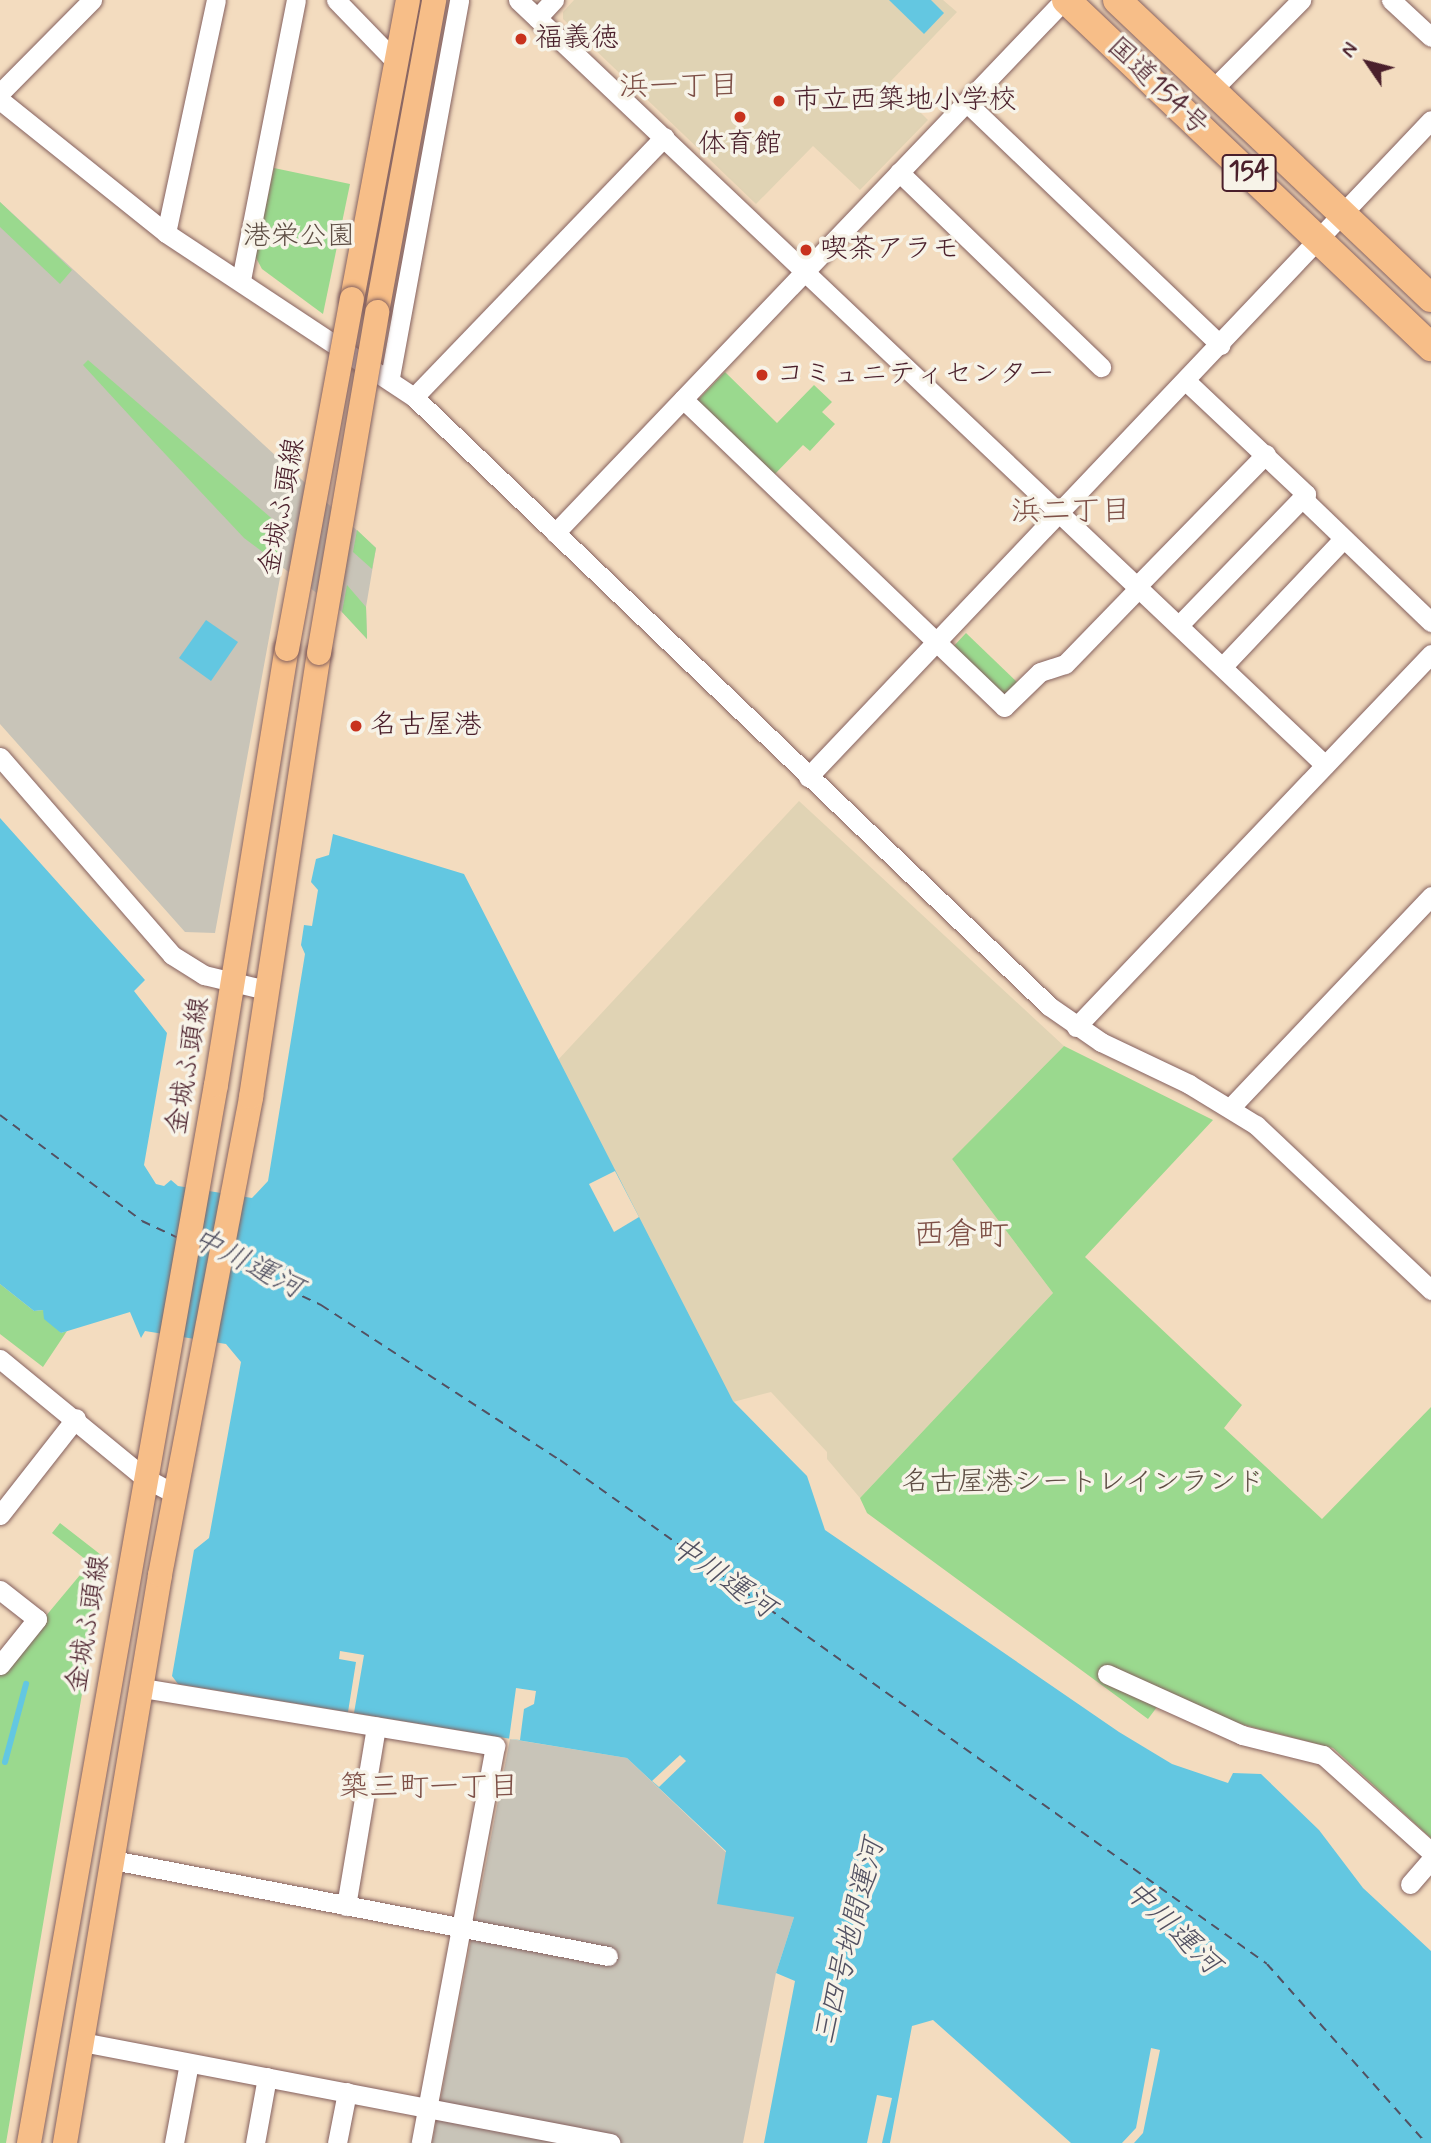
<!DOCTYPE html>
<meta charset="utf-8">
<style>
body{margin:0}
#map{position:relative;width:1431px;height:2143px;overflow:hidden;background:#f3dcbf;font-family:Mynerve,"Klee One",sans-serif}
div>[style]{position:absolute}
.built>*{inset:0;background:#e0d3b4}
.industrial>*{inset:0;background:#c8c4b8}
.green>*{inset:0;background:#9ad98e}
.water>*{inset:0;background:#63c7e1}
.pier>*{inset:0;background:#f3dcbf}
.stream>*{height:6px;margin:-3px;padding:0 3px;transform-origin:3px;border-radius:3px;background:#63c7e1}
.ferry>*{height:2px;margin-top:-1px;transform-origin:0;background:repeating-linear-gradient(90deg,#525162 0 9px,transparent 0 16px)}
.roads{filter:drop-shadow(0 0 2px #85615f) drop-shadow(0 0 2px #85615f)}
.minor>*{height:19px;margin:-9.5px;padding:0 9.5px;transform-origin:9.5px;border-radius:9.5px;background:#fff}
.major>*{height:24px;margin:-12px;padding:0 12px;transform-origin:12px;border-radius:12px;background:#f7be88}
.highway>*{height:28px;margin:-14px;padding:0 14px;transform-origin:14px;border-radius:14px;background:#f7be88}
.bridges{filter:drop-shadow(0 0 2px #85615f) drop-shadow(0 0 2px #85615f)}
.major-bridge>*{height:24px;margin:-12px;padding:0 12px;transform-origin:12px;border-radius:12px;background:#f7be88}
.dots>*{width:19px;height:19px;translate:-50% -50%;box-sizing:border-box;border:4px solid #f7f3e8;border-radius:50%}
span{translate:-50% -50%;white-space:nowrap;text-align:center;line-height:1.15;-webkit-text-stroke:7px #f7f3e8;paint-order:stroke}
.shield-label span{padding:2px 5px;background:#f7f3e8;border:2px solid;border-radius:5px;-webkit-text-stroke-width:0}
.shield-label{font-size:26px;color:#4a1f2b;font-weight:700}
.poi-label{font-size:28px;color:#4a1f2b}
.left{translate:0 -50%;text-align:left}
.street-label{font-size:28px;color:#4a1f2b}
.park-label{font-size:28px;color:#5e4e44}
.neighbourhood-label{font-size:30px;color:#7e5047}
.water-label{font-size:30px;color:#525162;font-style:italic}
.quarter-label{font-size:32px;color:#7e5047}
.north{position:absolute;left:1333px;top:28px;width:70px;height:70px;-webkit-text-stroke:5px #f7f3e8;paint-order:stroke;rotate:305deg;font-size:19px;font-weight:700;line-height:28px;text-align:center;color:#4a1f2b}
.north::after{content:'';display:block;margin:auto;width:24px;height:32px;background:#4a1f2b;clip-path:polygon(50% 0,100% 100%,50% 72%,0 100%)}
</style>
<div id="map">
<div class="built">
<div style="clip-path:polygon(574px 0,943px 0,957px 12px,890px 82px,928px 120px,860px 190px,813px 146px,756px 204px,563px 19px,563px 12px)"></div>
<div style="clip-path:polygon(799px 801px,1064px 1046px,952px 1159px,1053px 1293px,860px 1498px,827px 1459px,827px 1452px,771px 1392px,733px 1402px,557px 1061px)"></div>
</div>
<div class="industrial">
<div style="clip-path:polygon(0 202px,376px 548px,366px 607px,367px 639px,342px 612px,282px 567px,215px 933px,185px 932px,0 724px)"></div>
<div style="clip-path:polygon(510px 1739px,627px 1758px,794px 1917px,776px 1973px,743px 2143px,432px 2143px)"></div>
</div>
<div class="green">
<div style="clip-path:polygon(274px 168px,350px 184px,323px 314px,262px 269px,255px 256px)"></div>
<div style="clip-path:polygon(0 202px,72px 270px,60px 284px,0 227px)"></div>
<div style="clip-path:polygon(88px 360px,284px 529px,275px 561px,244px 538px,152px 440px,83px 365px)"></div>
<div style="clip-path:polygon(725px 372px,777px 423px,814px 385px,832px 402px,822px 412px,835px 424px,810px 451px,803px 445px,772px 477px,695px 403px)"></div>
<div style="clip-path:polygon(357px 530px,376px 548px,372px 569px,353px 552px)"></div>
<div style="clip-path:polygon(347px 585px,366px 607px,367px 639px,342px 612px)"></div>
<div style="clip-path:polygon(966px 633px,1020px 685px,1006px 697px,951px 649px)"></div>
<div style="clip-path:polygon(1064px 1046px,1213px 1120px,1085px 1257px,1242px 1405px,1224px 1428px,1322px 1519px,1431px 1407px,1431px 1838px,1333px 1748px,1160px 1703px,1148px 1719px,867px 1513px,860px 1498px,1053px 1293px,952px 1159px)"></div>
<div style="clip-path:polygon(0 1284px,34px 1311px,43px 1310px,61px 1333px,67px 1331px,43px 1367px,0 1334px)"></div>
<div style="clip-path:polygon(60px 1523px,105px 1558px,6px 2143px,0 2143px,0 1671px,90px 1563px,52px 1533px)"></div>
</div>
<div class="water">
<div style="clip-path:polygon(889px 0,931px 0,944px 13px,924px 34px)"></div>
<div style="clip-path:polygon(206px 620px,238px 642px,211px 681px,179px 658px)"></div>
<div style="clip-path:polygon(0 818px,145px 980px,134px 991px,167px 1033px,144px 1165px,156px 1184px,164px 1186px,171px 1180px,178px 1186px,252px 1198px,268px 1181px,305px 954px,301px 945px,304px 925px,312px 926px,318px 890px,311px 882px,316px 859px,329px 855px,333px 834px,464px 874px,733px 1401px,807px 1476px,825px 1530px,1119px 1732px,1172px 1764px,1228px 1783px,1233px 1773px,1261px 1774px,1319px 1830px,1363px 1888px,1431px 1951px,1431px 2143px,1071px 2143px,933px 2020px,912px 2026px,890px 2143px,764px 2143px,795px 1981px,776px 1973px,794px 1917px,717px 1904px,726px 1851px,627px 1758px,178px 1684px,172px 1676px,194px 1550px,209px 1538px,241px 1362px,226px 1344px,145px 1331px,141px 1338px,130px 1312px,61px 1333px,44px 1319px,43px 1310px,34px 1311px,0 1284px)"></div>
</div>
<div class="pier">
<div style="clip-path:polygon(615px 1171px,639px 1217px,614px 1232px,589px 1184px)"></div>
<div style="clip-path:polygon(340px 1651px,364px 1655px,354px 1713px,348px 1712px,356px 1662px,339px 1659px)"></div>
<div style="clip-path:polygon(516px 1688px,536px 1691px,534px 1704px,524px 1709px,520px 1740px,509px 1739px)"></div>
<div style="clip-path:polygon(680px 1755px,686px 1761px,659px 1787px,652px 1781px)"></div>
<div style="clip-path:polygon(1151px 2048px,1160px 2050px,1143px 2133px,1134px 2143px,1122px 2143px,1136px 2128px)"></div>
<div style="clip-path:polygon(877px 2095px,892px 2098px,882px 2143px,867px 2143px)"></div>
</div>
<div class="stream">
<div style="left:5px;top:1762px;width:81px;rotate:-74.9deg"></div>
</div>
<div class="ferry">
<div style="left:0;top:1115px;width:177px;rotate:36.7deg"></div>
<div style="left:142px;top:1221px;width:38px;rotate:25deg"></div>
<div style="left:198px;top:1247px;width:12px;rotate:24deg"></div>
<div style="left:230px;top:1262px;width:101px;rotate:25.3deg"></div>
<div style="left:321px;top:1305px;width:285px;rotate:33deg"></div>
<div style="left:560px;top:1460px;width:868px;rotate:35.48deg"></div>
<div style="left:1267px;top:1964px;width:239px;rotate:48.4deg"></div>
</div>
<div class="roads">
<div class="minor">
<div style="left:336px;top:0;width:86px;rotate:45.9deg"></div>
<div style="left:518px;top:0;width:1112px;rotate:43.47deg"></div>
<div style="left:1391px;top:0;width:54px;rotate:42.8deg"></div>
<div style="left:537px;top:18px;width:25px;rotate:-47deg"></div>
<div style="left:1212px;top:90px;width:127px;rotate:-45.3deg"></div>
<div style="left:0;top:93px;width:131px;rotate:-45.3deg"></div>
<div style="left:0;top:100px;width:213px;rotate:38.7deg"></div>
<div style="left:166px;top:233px;width:297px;rotate:33.5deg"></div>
<div style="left:414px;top:397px;width:880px;rotate:43.8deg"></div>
<div style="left:1049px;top:1006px;width:63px;rotate:34.7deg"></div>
<div style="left:1101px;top:1042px;width:98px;rotate:25.5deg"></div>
<div style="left:1189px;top:1084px;width:79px;rotate:31.5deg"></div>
<div style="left:1256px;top:1125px;width:241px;rotate:43.3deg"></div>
<div style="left:966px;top:102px;width:352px;rotate:43.7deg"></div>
<div style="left:899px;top:172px;width:281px;rotate:44deg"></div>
<div style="left:166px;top:233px;width:238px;rotate:-77.9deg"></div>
<div style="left:241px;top:280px;width:285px;rotate:-78.9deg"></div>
<div style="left:390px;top:377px;width:383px;rotate:-79.6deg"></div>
<div style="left:1186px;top:381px;width:165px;rotate:43.3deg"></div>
<div style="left:1306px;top:494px;width:6px;rotate:135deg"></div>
<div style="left:1302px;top:498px;width:179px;rotate:43.9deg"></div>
<div style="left:414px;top:397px;width:361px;rotate:-46.1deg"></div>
<div style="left:683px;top:399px;width:445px;rotate:43.8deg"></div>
<div style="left:1004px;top:707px;width:50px;rotate:-44.2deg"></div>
<div style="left:1040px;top:672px;width:26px;rotate:-18deg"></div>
<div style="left:1065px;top:664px;width:107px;rotate:-45.8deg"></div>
<div style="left:555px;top:533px;width:737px;rotate:-46.32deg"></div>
<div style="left:1138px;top:585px;width:183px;rotate:-45.7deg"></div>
<div style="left:1179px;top:625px;width:177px;rotate:-45.9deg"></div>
<div style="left:1223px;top:666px;width:175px;rotate:-46.6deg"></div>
<div style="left:0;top:757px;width:262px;rotate:49deg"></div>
<div style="left:172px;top:955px;width:38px;rotate:32deg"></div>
<div style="left:204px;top:975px;width:64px;rotate:13.6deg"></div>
<div style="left:808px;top:777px;width:905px;rotate:-46.52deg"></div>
<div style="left:1076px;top:1027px;width:515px;rotate:-46.42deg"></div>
<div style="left:1231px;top:1107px;width:291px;rotate:-46.5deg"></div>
<div style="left:0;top:1359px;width:188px;rotate:39.4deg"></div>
<div style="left:145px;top:1478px;width:34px;rotate:28deg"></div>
<div style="left:0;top:1515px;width:123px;rotate:-51.9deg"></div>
<div style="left:0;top:1590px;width:47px;rotate:38.1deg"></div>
<div style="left:37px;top:1619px;width:59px;rotate:128.8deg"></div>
<div style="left:1107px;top:1674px;width:148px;rotate:24.3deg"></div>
<div style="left:1242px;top:1735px;width:83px;rotate:13.9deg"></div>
<div style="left:1323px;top:1755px;width:145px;rotate:41.9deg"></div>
<div style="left:142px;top:1688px;width:358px;rotate:9.3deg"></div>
<div style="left:495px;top:1746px;width:404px;rotate:100.6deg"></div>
<div style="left:113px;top:1860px;width:504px;rotate:10.98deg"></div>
<div style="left:1410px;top:1884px;width:32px;rotate:-49deg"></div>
<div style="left:346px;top:1906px;width:182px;rotate:-80.5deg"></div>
<div style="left:82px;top:2042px;width:538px;rotate:10.83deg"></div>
<div style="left:174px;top:2143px;width:81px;rotate:-79.4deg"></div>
<div style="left:255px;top:2143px;width:67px;rotate:-79.7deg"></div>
<div style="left:337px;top:2143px;width:52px;rotate:-78.9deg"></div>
</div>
<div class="major">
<div style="left:352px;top:299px;width:304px;rotate:-79.4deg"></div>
<div style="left:377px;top:312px;width:317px;rotate:-79.6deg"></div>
<div style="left:29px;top:2143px;width:1074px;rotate:-79.98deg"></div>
<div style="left:216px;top:1085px;width:442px;rotate:-80.8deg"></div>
<div style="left:65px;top:2143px;width:576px;rotate:-80.5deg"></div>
<div style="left:160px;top:1575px;width:487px;rotate:-79.2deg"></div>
<div style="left:251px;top:1097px;width:449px;rotate:-81.3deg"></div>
</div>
<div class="highway">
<div style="left:1066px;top:0;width:504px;rotate:43.55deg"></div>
<div style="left:1117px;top:0;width:433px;rotate:43.5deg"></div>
</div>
</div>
<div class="bridges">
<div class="major-bridge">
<div style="left:287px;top:649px;width:356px;rotate:-79.5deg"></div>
<div style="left:319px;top:653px;width:346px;rotate:-80.3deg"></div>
</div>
</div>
<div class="dots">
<div style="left:521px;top:39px;background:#c8321e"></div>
<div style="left:779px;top:101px;background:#c8321e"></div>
<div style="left:740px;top:117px;background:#c8321e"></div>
<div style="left:806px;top:250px;background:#c8321e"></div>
<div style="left:762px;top:375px;background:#c8321e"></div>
<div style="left:356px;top:726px;background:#c8321e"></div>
</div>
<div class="shield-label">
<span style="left:1249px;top:173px">154</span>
</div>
<div class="poi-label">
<span class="left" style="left:535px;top:39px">福義徳</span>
<span class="left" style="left:793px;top:101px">市立西築地小学校</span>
<span style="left:740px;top:145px">体育館</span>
<span class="left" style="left:820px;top:250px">喫茶アラモ</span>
<span class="left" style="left:776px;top:375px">コミュニティセンター</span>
<span class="left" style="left:370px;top:726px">名古屋港</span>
</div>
<div class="street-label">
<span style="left:1157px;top:87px;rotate:44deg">国道154号</span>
<span style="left:283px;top:507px;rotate:-79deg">金城ふ頭線</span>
<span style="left:189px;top:1066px;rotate:-80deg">金城ふ頭線</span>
<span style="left:89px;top:1624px;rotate:-80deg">金城ふ頭線</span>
</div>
<div class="park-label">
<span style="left:299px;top:237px">港栄公園</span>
<span style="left:1083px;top:1483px">名古屋港シートレインランド</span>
</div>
<div class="neighbourhood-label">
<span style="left:679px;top:87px">浜一丁目</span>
<span style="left:1071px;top:512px">浜二丁目</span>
<span style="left:429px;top:1788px">築三町一丁目</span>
</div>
<div class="water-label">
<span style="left:247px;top:1264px;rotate:27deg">中川運河</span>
<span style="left:722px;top:1578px;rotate:35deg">中川運河</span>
<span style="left:1172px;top:1928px;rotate:44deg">中川運河</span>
<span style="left:850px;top:1942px;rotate:-76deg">三四号地間運河</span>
</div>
<div class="quarter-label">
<span style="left:961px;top:1235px">西倉町</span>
</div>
<div class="north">N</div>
</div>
